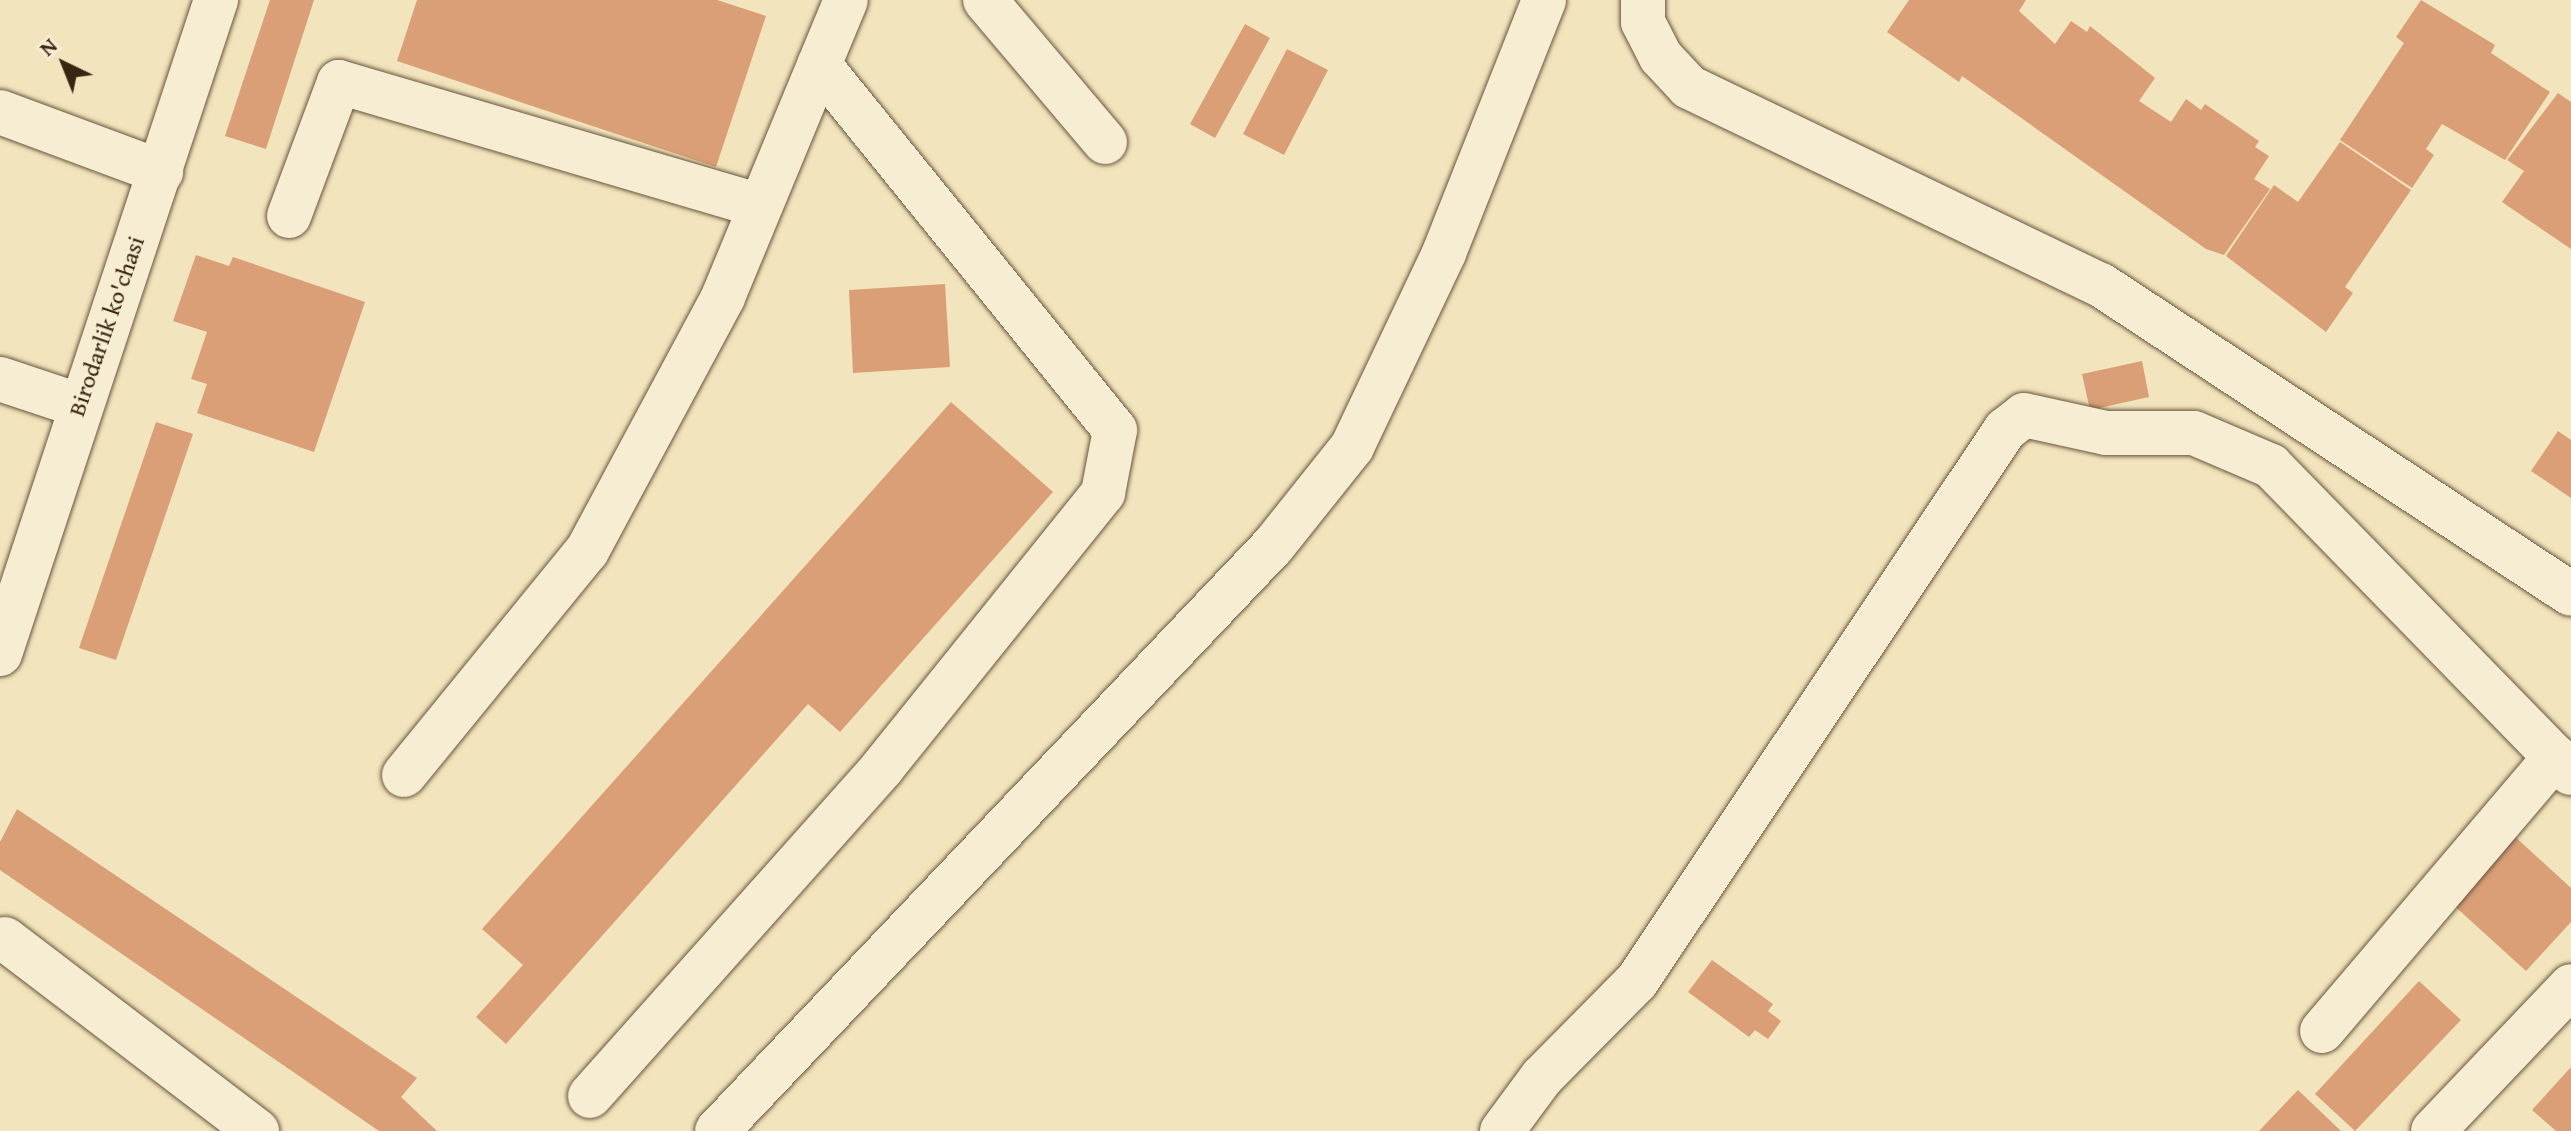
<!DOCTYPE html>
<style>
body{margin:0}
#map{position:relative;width:2571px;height:1131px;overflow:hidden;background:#f2e4bc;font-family:"Gentium Book Plus",serif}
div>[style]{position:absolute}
.building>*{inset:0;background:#da9f76}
.roads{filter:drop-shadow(0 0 2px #68553d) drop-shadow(0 0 2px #68553d)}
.minor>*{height:44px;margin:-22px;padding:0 22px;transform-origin:22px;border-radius:22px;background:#f7edd3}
span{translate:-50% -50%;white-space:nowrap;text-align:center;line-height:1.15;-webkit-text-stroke:8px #f7edd3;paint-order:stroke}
.street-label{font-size:24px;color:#3a2513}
.north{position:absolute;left:24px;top:24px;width:80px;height:80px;-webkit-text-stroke:6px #f7edd3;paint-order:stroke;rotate:317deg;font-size:22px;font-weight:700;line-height:32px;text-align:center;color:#3a2513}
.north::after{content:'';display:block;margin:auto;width:28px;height:36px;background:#3a2513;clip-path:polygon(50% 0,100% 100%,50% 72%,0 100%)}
</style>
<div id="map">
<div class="building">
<div style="clip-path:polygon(270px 0,314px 0,266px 149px,225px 136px)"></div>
<div style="clip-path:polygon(417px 0,717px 0,766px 16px,716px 167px,397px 61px)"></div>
<div style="clip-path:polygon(1909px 0,2026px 0,2019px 11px,2055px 44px,2071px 21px,2087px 32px,2090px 26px,2155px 78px,2139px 101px,2171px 122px,2186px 99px,2201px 110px,2205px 104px,2259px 141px,2255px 147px,2269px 156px,2254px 179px,2270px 189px,2224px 255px,2206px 249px,1962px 76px,1959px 82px,1887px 32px)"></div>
<div style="clip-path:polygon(2421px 0,2495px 45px,2491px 53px,2550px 92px,2505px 160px,2442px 124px,2426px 149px,2434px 155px,2412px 188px,2340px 140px,2404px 43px,2396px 37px)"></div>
<div style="clip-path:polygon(1245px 24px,1270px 38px,1215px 138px,1190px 124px)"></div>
<div style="clip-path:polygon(1287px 49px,1328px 70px,1284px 155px,1243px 134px)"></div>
<div style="clip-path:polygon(2558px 93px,2571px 102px,2571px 249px,2502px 202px,2524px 171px,2507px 160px)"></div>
<div style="clip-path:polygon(2340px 142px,2411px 190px,2345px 287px,2353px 293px,2326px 332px,2226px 256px,2274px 185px,2298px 202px)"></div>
<div style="clip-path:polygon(196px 255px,229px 266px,233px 257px,365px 302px,314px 452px,197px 413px,207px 384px,191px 379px,207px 332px,173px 321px)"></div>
<div style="clip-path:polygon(945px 284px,950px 367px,853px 373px,849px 290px)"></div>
<div style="clip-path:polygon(2142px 361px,2149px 397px,2090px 410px,2082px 374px)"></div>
<div style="clip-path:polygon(951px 402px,1053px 492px,840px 732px,808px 704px,506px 1044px,476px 1017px,523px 965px,482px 929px)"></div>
<div style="clip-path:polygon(156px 422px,193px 434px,116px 660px,79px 648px)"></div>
<div style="clip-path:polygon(2558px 431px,2571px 440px,2571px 498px,2531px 471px)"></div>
<div style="clip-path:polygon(17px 809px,417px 1078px,401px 1097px,437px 1131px,379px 1131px,0 870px,0 842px)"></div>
<div style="clip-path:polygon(2511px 833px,2571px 888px,2571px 922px,2526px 971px,2449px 901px)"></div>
<div style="clip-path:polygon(1712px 960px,1773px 1004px,1768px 1011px,1781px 1021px,1768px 1039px,1755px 1030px,1749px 1037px,1688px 992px)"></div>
<div style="clip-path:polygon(2419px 981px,2461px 1020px,2355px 1131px,2315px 1094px)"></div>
<div style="clip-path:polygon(2571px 1067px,2571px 1131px,2556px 1131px,2532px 1110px)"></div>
<div style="clip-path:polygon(2298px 1090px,2341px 1131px,2259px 1131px)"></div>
</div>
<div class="roads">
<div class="minor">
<div style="left:985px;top:0;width:186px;rotate:49.8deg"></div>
<div style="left:1643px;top:0;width:22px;rotate:90deg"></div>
<div style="left:1643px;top:22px;width:39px;rotate:63deg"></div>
<div style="left:1661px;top:57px;width:41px;rotate:47deg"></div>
<div style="left:1689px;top:87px;width:457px;rotate:25.7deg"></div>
<div style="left:2101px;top:285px;width:562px;rotate:33.32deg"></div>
<div style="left:0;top:112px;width:172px;rotate:20.4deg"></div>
<div style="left:289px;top:216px;width:143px;rotate:-69.5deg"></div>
<div style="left:339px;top:82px;width:439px;rotate:16.4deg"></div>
<div style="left:0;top:379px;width:82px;rotate:18.4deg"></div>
<div style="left:0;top:654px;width:689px;rotate:-71.72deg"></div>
<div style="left:404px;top:775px;width:289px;rotate:-50.8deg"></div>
<div style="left:587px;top:551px;width:288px;rotate:-61.8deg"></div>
<div style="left:723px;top:297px;width:321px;rotate:-67.5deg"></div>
<div style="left:5px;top:939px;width:317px;rotate:37.3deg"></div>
<div style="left:2322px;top:1031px;width:360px;rotate:-49.6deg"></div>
<div style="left:590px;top:1096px;width:439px;rotate:-48.3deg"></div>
<div style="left:882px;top:768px;width:353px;rotate:-51.2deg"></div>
<div style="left:1103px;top:493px;width:64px;rotate:-79.2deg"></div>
<div style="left:1115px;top:430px;width:470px;rotate:-129deg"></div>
<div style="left:717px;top:1131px;width:807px;rotate:-46.46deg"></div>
<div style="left:1273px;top:546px;width:127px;rotate:-51.4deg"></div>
<div style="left:1352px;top:447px;width:215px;rotate:-64.6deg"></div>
<div style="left:1444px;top:253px;width:272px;rotate:-68.4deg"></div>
<div style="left:1502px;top:1131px;width:67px;rotate:-53.5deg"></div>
<div style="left:1542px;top:1077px;width:135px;rotate:-45.3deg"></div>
<div style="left:1637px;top:981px;width:663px;rotate:-56.26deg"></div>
<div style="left:2005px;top:430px;width:24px;rotate:-38deg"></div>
<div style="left:2024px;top:415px;width:84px;rotate:12.4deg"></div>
<div style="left:2106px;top:433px;width:88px"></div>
<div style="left:2194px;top:433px;width:84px;rotate:23.2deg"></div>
<div style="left:2271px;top:466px;width:429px;rotate:45.7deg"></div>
<div style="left:2433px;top:1131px;width:200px;rotate:-46.4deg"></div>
</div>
</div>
<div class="street-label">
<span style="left:106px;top:326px;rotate:-71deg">Birodarlik ko'chasi</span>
</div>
<div class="north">N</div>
</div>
